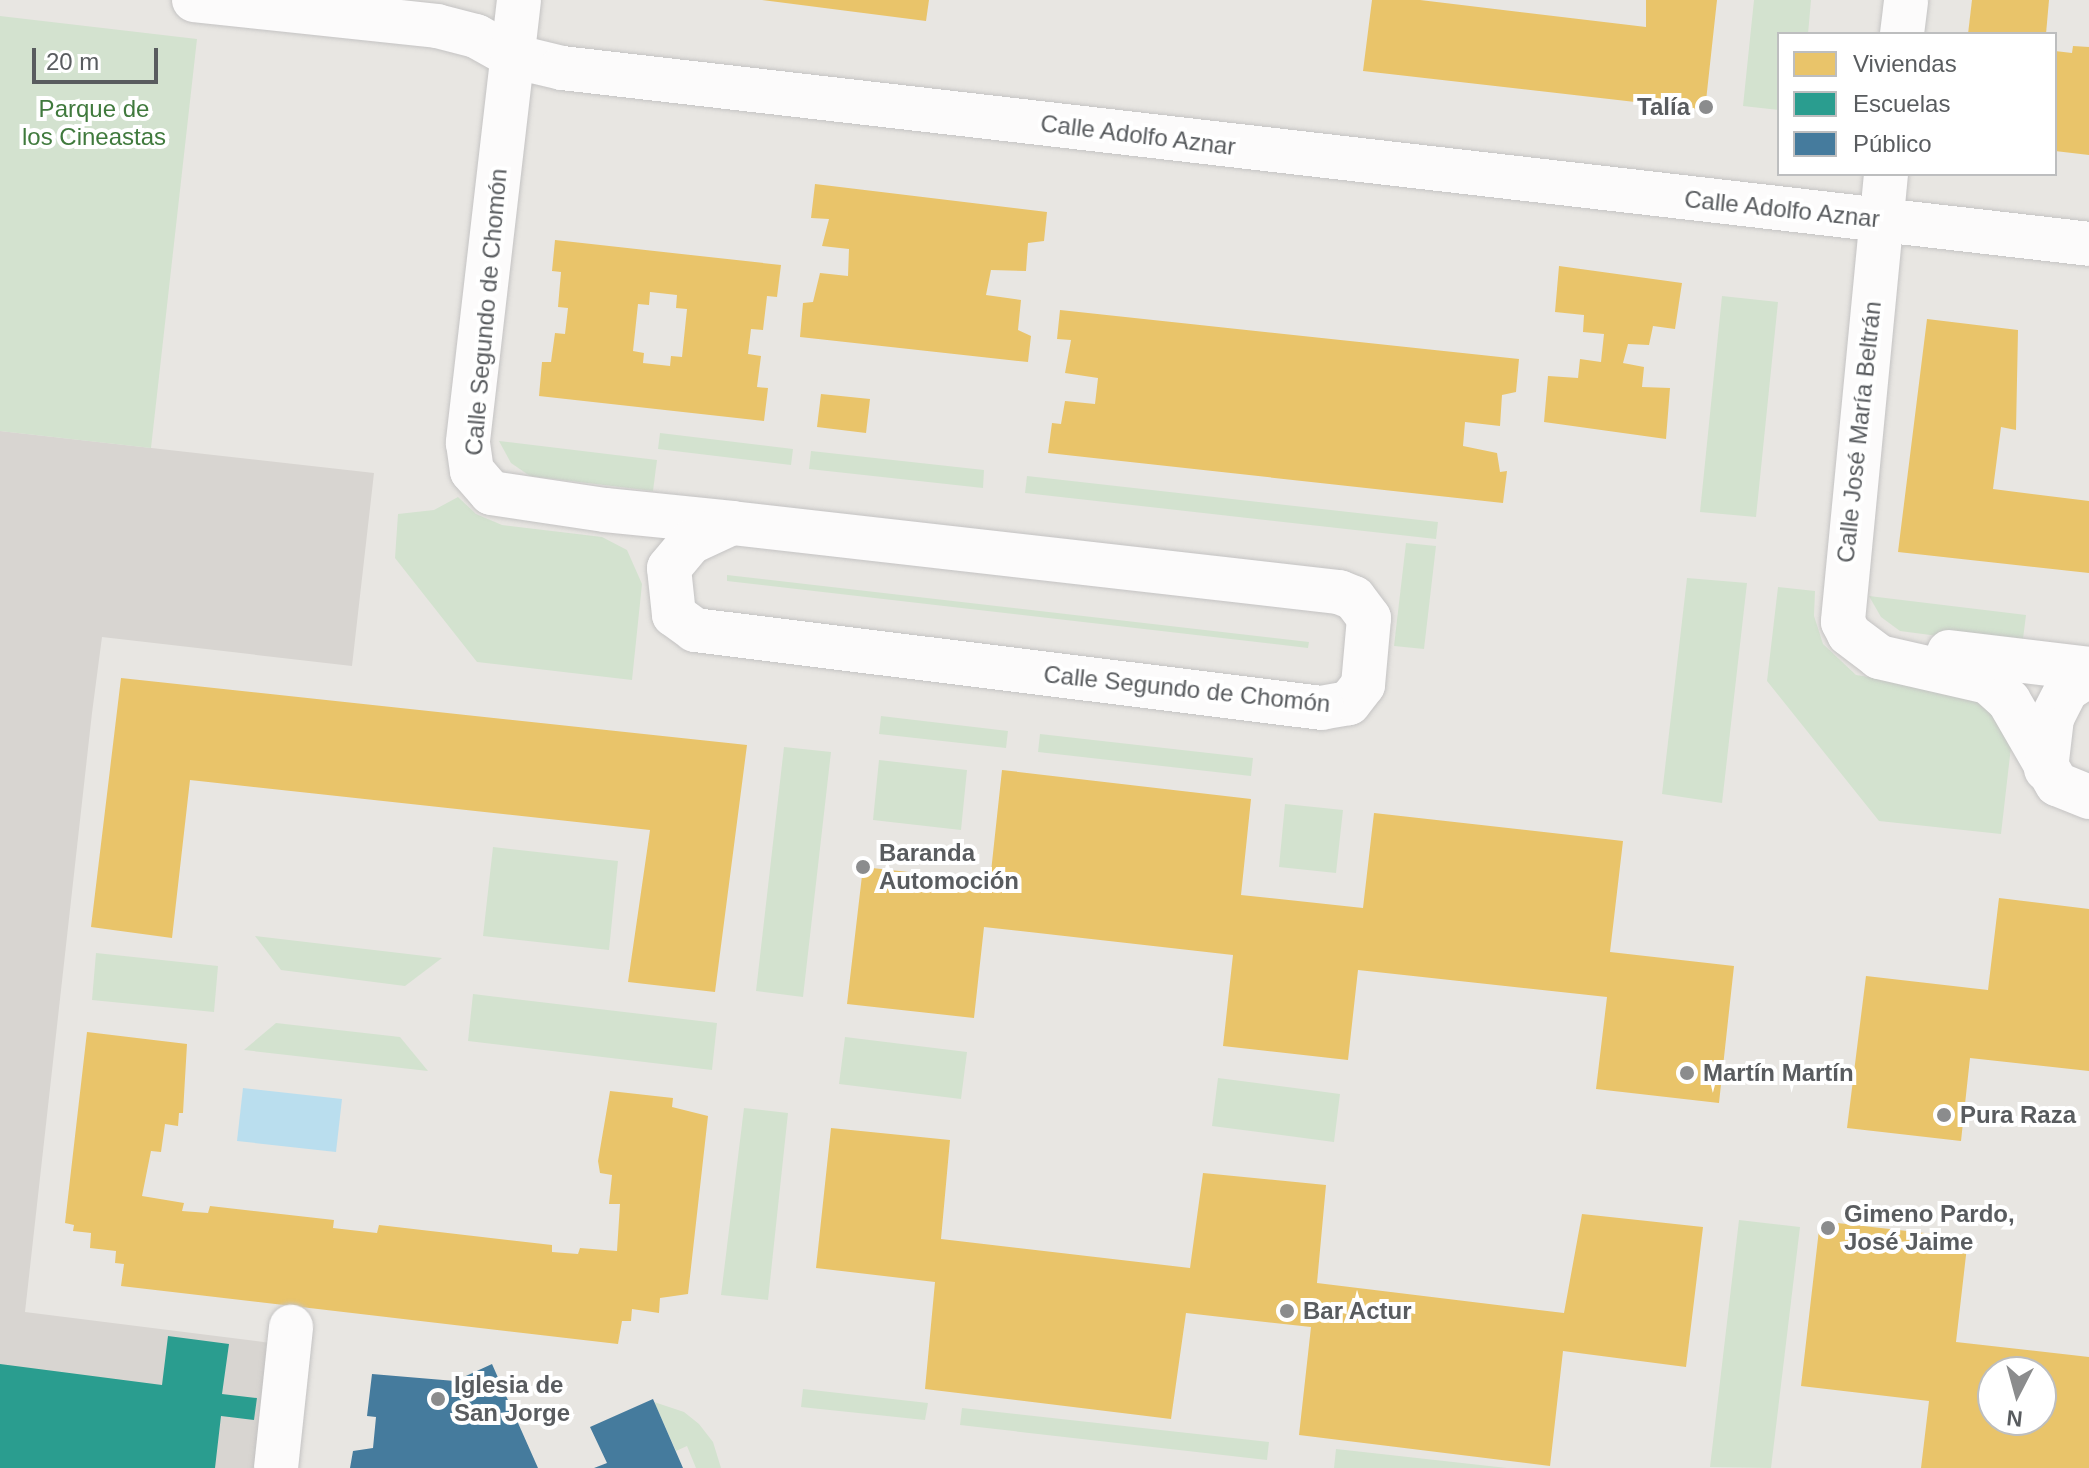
<!DOCTYPE html>
<meta charset="utf-8">
<style>
body{margin:0}
#map{position:relative;width:2089px;height:1468px;overflow:hidden;background:#e8e6e2;font-family:Helvetica,sans-serif}
div>[style]{position:absolute}
.education>*{inset:0;background:#d8d5d1}
.green>*{inset:0;background:#d3e2cf}
.water>*{inset:0;background:#badeee}
.homes>*{inset:0;background:#e9c46a}
.schools>*{inset:0;background:#2a9d8f}
.public>*{inset:0;background:#457b9d}
.roads{filter:drop-shadow(0 0 2px #c4c3c3) drop-shadow(0 0 2px #c4c3c3)}
.street>*{height:44px;margin:-22px;padding:0 22px;transform-origin:22px;border-radius:22px;background:#fcfbfb}
.dots>*{width:22px;height:22px;translate:-50% -50%;box-sizing:border-box;border:4px solid #fff;border-radius:50%}
span{translate:-50% -50%;white-space:nowrap;text-align:center;line-height:1.15;-webkit-text-stroke:8px #fff;paint-order:stroke}
.poi-label{font-size:24px;color:#595c5f;font-weight:700}
.right{translate:-100% -50%;text-align:right}
.left{translate:0 -50%;text-align:left}
.park-label{font-size:24px;color:#407a3d}
.street-label{font-size:24px;color:#595c5f}
.legend{position:absolute;left:1777px;top:32px;width:280px;height:144px;box-sizing:border-box;background:#fff;border:2px solid #bdbebf;margin:0;padding:10px 14px;list-style:none;font-size:24px;color:#595c5f}
.legend li{display:flex;align-items:center;gap:16px;height:40px}
.legend b{width:40px;border:2px solid #bdbebf}
.north{position:absolute;left:1977px;top:1356px;width:80px;height:80px;box-sizing:border-box;background:#fff;border:2px solid #bdbebf;border-radius:50%;rotate:186deg;font-size:22px;font-weight:700;line-height:32px;text-align:center;color:#595c5f}
.north::after{content:'';display:block;margin:auto;width:28px;height:36px;background:#8b8c8d;clip-path:polygon(50% 0,100% 100%,50% 72%,0 100%)}
.scale{position:absolute;left:32px;top:48px;width:126px;height:36px;box-sizing:border-box;border:4px solid #595c5f;border-top:0;padding-left:10px;font-size:24px;line-height:28px;white-space:nowrap;color:#595c5f;-webkit-text-stroke:6px #fff;paint-order:stroke}
</style>
<div id="map">
<div class="education">
<div style="clip-path:polygon(0 431px,374px 473px,352px 666px,102px 637px,92px 713px,25px 1312px,271px 1343px,255px 1468px,0 1468px)"></div>
</div>
<div class="green">
<div style="clip-path:polygon(1754px 0,1811px 0,1808px 34px,1779px 34px,1779px 110px,1743px 106px)"></div>
<div style="clip-path:polygon(0 16px,197px 39px,151px 448px,0 431px)"></div>
<div style="clip-path:polygon(1722px 296px,1778px 302px,1756px 517px,1700px 512px)"></div>
<div style="clip-path:polygon(660px 433px,793px 449px,791px 465px,658px 449px)"></div>
<div style="clip-path:polygon(499px 441px,657px 460px,653px 491px,530px 476px,511px 463px)"></div>
<div style="clip-path:polygon(811px 451px,984px 470px,983px 488px,809px 469px)"></div>
<div style="clip-path:polygon(1027px 476px,1438px 522px,1436px 539px,1025px 493px)"></div>
<div style="clip-path:polygon(458px 497px,476px 514px,502px 525px,602px 537px,627px 550px,642px 584px,632px 680px,477px 662px,395px 558px,398px 514px,434px 510px)"></div>
<div style="clip-path:polygon(1406px 543px,1436px 546px,1424px 649px,1394px 646px)"></div>
<div style="clip-path:polygon(727px 575px,1309px 642px,1308px 648px,727px 581px)"></div>
<div style="clip-path:polygon(1687px 578px,1747px 583px,1722px 803px,1662px 794px)"></div>
<div style="clip-path:polygon(1778px 587px,1815px 591px,1814px 616px,1823px 644px,1856px 675px,1977px 694px,2012px 738px,2001px 834px,1879px 821px,1767px 681px)"></div>
<div style="clip-path:polygon(1869px 596px,2026px 615px,2022px 647px,1900px 631px,1881px 617px)"></div>
<div style="clip-path:polygon(881px 716px,1008px 731px,1006px 748px,879px 734px)"></div>
<div style="clip-path:polygon(1040px 734px,1253px 758px,1251px 776px,1038px 752px)"></div>
<div style="clip-path:polygon(784px 747px,831px 752px,803px 997px,756px 991px)"></div>
<div style="clip-path:polygon(879px 760px,967px 770px,961px 830px,873px 820px)"></div>
<div style="clip-path:polygon(1285px 804px,1343px 810px,1336px 873px,1279px 867px)"></div>
<div style="clip-path:polygon(493px 847px,618px 861px,609px 950px,483px 936px)"></div>
<div style="clip-path:polygon(255px 936px,442px 958px,405px 986px,281px 970px)"></div>
<div style="clip-path:polygon(96px 953px,218px 966px,214px 1012px,92px 1000px)"></div>
<div style="clip-path:polygon(473px 994px,717px 1023px,712px 1070px,468px 1041px)"></div>
<div style="clip-path:polygon(276px 1023px,400px 1037px,428px 1071px,244px 1050px)"></div>
<div style="clip-path:polygon(845px 1037px,967px 1052px,961px 1099px,839px 1084px)"></div>
<div style="clip-path:polygon(1218px 1078px,1340px 1094px,1334px 1142px,1212px 1126px)"></div>
<div style="clip-path:polygon(744px 1108px,788px 1113px,768px 1300px,721px 1295px)"></div>
<div style="clip-path:polygon(1739px 1220px,1800px 1227px,1771px 1468px,1710px 1467px)"></div>
<div style="clip-path:polygon(803px 1389px,928px 1403px,925px 1420px,801px 1407px)"></div>
<div style="clip-path:polygon(654px 1402px,684px 1412px,699px 1424px,713px 1442px,721px 1468px,696px 1468px,687px 1446px,676px 1451px)"></div>
<div style="clip-path:polygon(962px 1408px,1269px 1442px,1267px 1460px,960px 1425px)"></div>
<div style="clip-path:polygon(1336px 1449px,1507px 1468px,1334px 1468px)"></div>
</div>
<div class="water">
<div style="clip-path:polygon(243px 1088px,342px 1099px,336px 1152px,237px 1141px)"></div>
</div>
<div class="homes">
<div style="clip-path:polygon(762px 0,929px 0,926px 21px)"></div>
<div style="clip-path:polygon(1372px 0,1420px 0,1646px 27px,1646px 0,1717px 0,1705px 110px,1363px 71px)"></div>
<div style="clip-path:polygon(1972px 0,2049px 0,2046px 34px,1968px 34px)"></div>
<div style="clip-path:polygon(2073px 46px,2089px 47px,2089px 155px,2055px 151px,2055px 51px,2072px 53px)"></div>
<div style="clip-path:polygon(815px 184px,1047px 212px,1044px 241px,1028px 243px,1026px 271px,991px 270px,986px 295px,1021px 300px,1018px 330px,1031px 336px,1028px 362px,800px 337px,803px 303px,813px 302px,820px 273px,848px 276px,849px 249px,822px 246px,829px 219px,811px 218px)"></div>
<div style="clip-path:polygon(evenodd,555px 240px,781px 265px,777px 297px,767px 296px,763px 330px,751px 329px,748px 354px,761px 356px,757px 387px,768px 388px,764px 421px,539px 396px,542px 362px,551px 362px,555px 333px,565px 334px,568px 308px,558px 307px,561px 272px,552px 271px,555px 240px,650px 292px,677px 295px,676px 308px,687px 309px,682px 357px,671px 356px,670px 366px,643px 363px,644px 353px,633px 351px,638px 304px,649px 305px,650px 292px)"></div>
<div style="clip-path:polygon(1559px 266px,1682px 283px,1675px 329px,1653px 326px,1649px 345px,1628px 344px,1623px 363px,1644px 367px,1642px 387px,1670px 388px,1666px 439px,1544px 422px,1548px 376px,1578px 378px,1580px 359px,1601px 362px,1604px 334px,1583px 332px,1584px 315px,1555px 312px)"></div>
<div style="clip-path:polygon(1060px 310px,1519px 359px,1516px 392px,1502px 395px,1500px 426px,1465px 422px,1463px 446px,1497px 453px,1500px 472px,1507px 471px,1503px 503px,1048px 453px,1052px 423px,1061px 424px,1065px 401px,1095px 404px,1098px 378px,1065px 373px,1071px 340px,1057px 339px)"></div>
<div style="clip-path:polygon(1927px 319px,2018px 330px,2016px 430px,2001px 427px,1993px 489px,2089px 501px,2089px 573px,1898px 552px)"></div>
<div style="clip-path:polygon(821px 394px,870px 399px,866px 433px,817px 427px)"></div>
<div style="clip-path:polygon(121px 678px,747px 745px,715px 992px,628px 982px,650px 830px,190px 780px,172px 938px,91px 927px)"></div>
<div style="clip-path:polygon(1002px 770px,1251px 799px,1241px 895px,1363px 908px,1374px 813px,1623px 841px,1610px 952px,1734px 966px,1719px 1103px,1596px 1089px,1607px 997px,1358px 970px,1348px 1060px,1223px 1046px,1233px 955px,984px 927px,974px 1018px,847px 1004px,863px 867px,990px 881px)"></div>
<div style="clip-path:polygon(1999px 898px,2089px 909px,2089px 1071px,1970px 1058px,1961px 1141px,1847px 1128px,1866px 976px,1988px 990px)"></div>
<div style="clip-path:polygon(87px 1032px,187px 1044px,183px 1113px,179px 1113px,178px 1126px,165px 1124px,161px 1152px,151px 1151px,142px 1196px,184px 1203px,182px 1211px,208px 1213px,210px 1206px,334px 1220px,333px 1228px,377px 1233px,379px 1225px,552px 1245px,552px 1252px,578px 1254px,580px 1248px,617px 1251px,620px 1204px,609px 1204px,612px 1175px,600px 1173px,598px 1161px,610px 1091px,673px 1098px,672px 1107px,708px 1116px,688px 1294px,660px 1298px,659px 1313px,632px 1309px,631px 1321px,622px 1321px,618px 1344px,121px 1286px,124px 1264px,115px 1263px,116px 1251px,90px 1248px,91px 1233px,73px 1231px,74px 1225px,65px 1223px)"></div>
<div style="clip-path:polygon(831px 1128px,950px 1140px,941px 1239px,1190px 1268px,1203px 1173px,1326px 1185px,1317px 1283px,1564px 1313px,1582px 1214px,1703px 1227px,1686px 1367px,1563px 1351px,1550px 1466px,1299px 1435px,1311px 1327px,1186px 1313px,1171px 1419px,925px 1389px,935px 1282px,816px 1268px)"></div>
<div style="clip-path:polygon(evenodd,1820px 1221px,1968px 1238px,1956px 1342px,2089px 1357px,2089px 1468px,1921px 1468px,1929px 1401px,1801px 1386px,1820px 1221px,1993px 1372px,2041px 1372px,2041px 1420px,1993px 1420px,1993px 1372px)"></div>
</div>
<div class="schools">
<div style="clip-path:polygon(168px 1336px,229px 1344px,222px 1394px,257px 1398px,254px 1420px,221px 1416px,215px 1468px,0 1468px,0 1364px,162px 1385px)"></div>
</div>
<div class="public">
<div style="clip-path:polygon(492px 1364px,538px 1468px,350px 1468px,353px 1451px,373px 1448px,376px 1417px,367px 1416px,372px 1374px,455px 1381px)"></div>
<div style="clip-path:polygon(653px 1399px,683px 1468px,594px 1468px,607px 1463px,590px 1427px)"></div>
</div>
<div class="roads">
<div class="street">
<div style="left:194px;top:0;width:244px;rotate:6.1deg"></div>
<div style="left:437px;top:26px;width:40px;rotate:14.4deg"></div>
<div style="left:476px;top:36px;width:41px;rotate:29.1deg"></div>
<div style="left:512px;top:56px;width:51px;rotate:13.5deg"></div>
<div style="left:562px;top:68px;width:1537px;rotate:6.57deg"></div>
<div style="left:519px;top:0;width:446px;rotate:96.6deg"></div>
<div style="left:468px;top:443px;width:28px;rotate:82deg"></div>
<div style="left:472px;top:471px;width:29px;rotate:49deg"></div>
<div style="left:491px;top:493px;width:115px;rotate:8.5deg"></div>
<div style="left:605px;top:510px;width:128px;rotate:5.8deg"></div>
<div style="left:732px;top:523px;width:611px;rotate:6.49deg"></div>
<div style="left:1339px;top:592px;width:16px;rotate:22deg"></div>
<div style="left:1354px;top:598px;width:25px;rotate:53deg"></div>
<div style="left:1369px;top:618px;width:67px;rotate:95.1deg"></div>
<div style="left:1363px;top:685px;width:23px;rotate:128deg"></div>
<div style="left:1349px;top:703px;width:27px;rotate:170deg"></div>
<div style="left:1322px;top:708px;width:632px;rotate:-172.91deg"></div>
<div style="left:695px;top:630px;width:26px;rotate:-144deg"></div>
<div style="left:674px;top:615px;width:47px;rotate:-96.1deg"></div>
<div style="left:669px;top:568px;width:34px;rotate:-50deg"></div>
<div style="left:691px;top:542px;width:45px;rotate:-24.9deg"></div>
<div style="left:1902px;top:34px;width:34px;rotate:-83deg"></div>
<div style="left:1886px;top:174px;width:450px;rotate:95.5deg"></div>
<div style="left:1843px;top:622px;width:13px;rotate:63deg"></div>
<div style="left:1849px;top:634px;width:38px;rotate:37deg"></div>
<div style="left:1879px;top:657px;width:112px;rotate:12.9deg"></div>
<div style="left:1988px;top:682px;width:28px;rotate:42deg"></div>
<div style="left:2009px;top:701px;width:96px;rotate:60deg"></div>
<div style="left:2057px;top:784px;width:35px;rotate:22deg"></div>
<div style="left:1949px;top:652px;width:141px;rotate:6.9deg"></div>
<div style="left:2046px;top:769px;width:51px;rotate:-83.3deg"></div>
<div style="left:2052px;top:718px;width:31px;rotate:-63deg"></div>
<div style="left:2066px;top:690px;width:27px;rotate:-33deg"></div>
<div style="left:276px;top:1468px;width:142px;rotate:-83.9deg"></div>
</div>
</div>
<div class="dots">
<div style="left:1706px;top:107px;background:#8b8c8d"></div>
<div style="left:863px;top:867px;background:#8b8c8d"></div>
<div style="left:1687px;top:1073px;background:#8b8c8d"></div>
<div style="left:1944px;top:1115px;background:#8b8c8d"></div>
<div style="left:1828px;top:1228px;background:#8b8c8d"></div>
<div style="left:1287px;top:1311px;background:#8b8c8d"></div>
<div style="left:438px;top:1399px;background:#8b8c8d"></div>
</div>
<div class="poi-label">
<span class="right" style="left:1690px;top:107px">Talía</span>
<span class="left" style="left:879px;top:867px">Baranda<br>Automoción</span>
<span class="left" style="left:1703px;top:1073px">Martín Martín</span>
<span class="left" style="left:1960px;top:1115px">Pura Raza</span>
<span class="left" style="left:1844px;top:1228px">Gimeno Pardo,<br>José Jaime</span>
<span class="left" style="left:1303px;top:1311px">Bar Actur</span>
<span class="left" style="left:454px;top:1399px">Iglesia de<br>San Jorge</span>
</div>
<div class="park-label">
<span style="left:94px;top:123px">Parque de<br>los Cineastas</span>
</div>
<div class="street-label">
<span style="left:1138px;top:135px;rotate:7deg">Calle Adolfo Aznar</span>
<span style="left:1782px;top:209px;rotate:6deg">Calle Adolfo Aznar</span>
<span style="left:486px;top:312px;rotate:-85deg">Calle Segundo de Chomón</span>
<span style="left:1859px;top:432px;rotate:-84deg">Calle José María Beltrán</span>
<span style="left:1187px;top:689px;rotate:6deg">Calle Segundo de Chomón</span>
</div>
<ul class="legend">
<li><b style="height:22px;background:#e9c46a"></b>Viviendas</li>
<li><b style="height:22px;background:#2a9d8f"></b>Escuelas</li>
<li><b style="height:22px;background:#457b9d"></b>Público</li>
</ul>
<div class="north">N</div>
<div class="scale">20 m</div>
</div>
